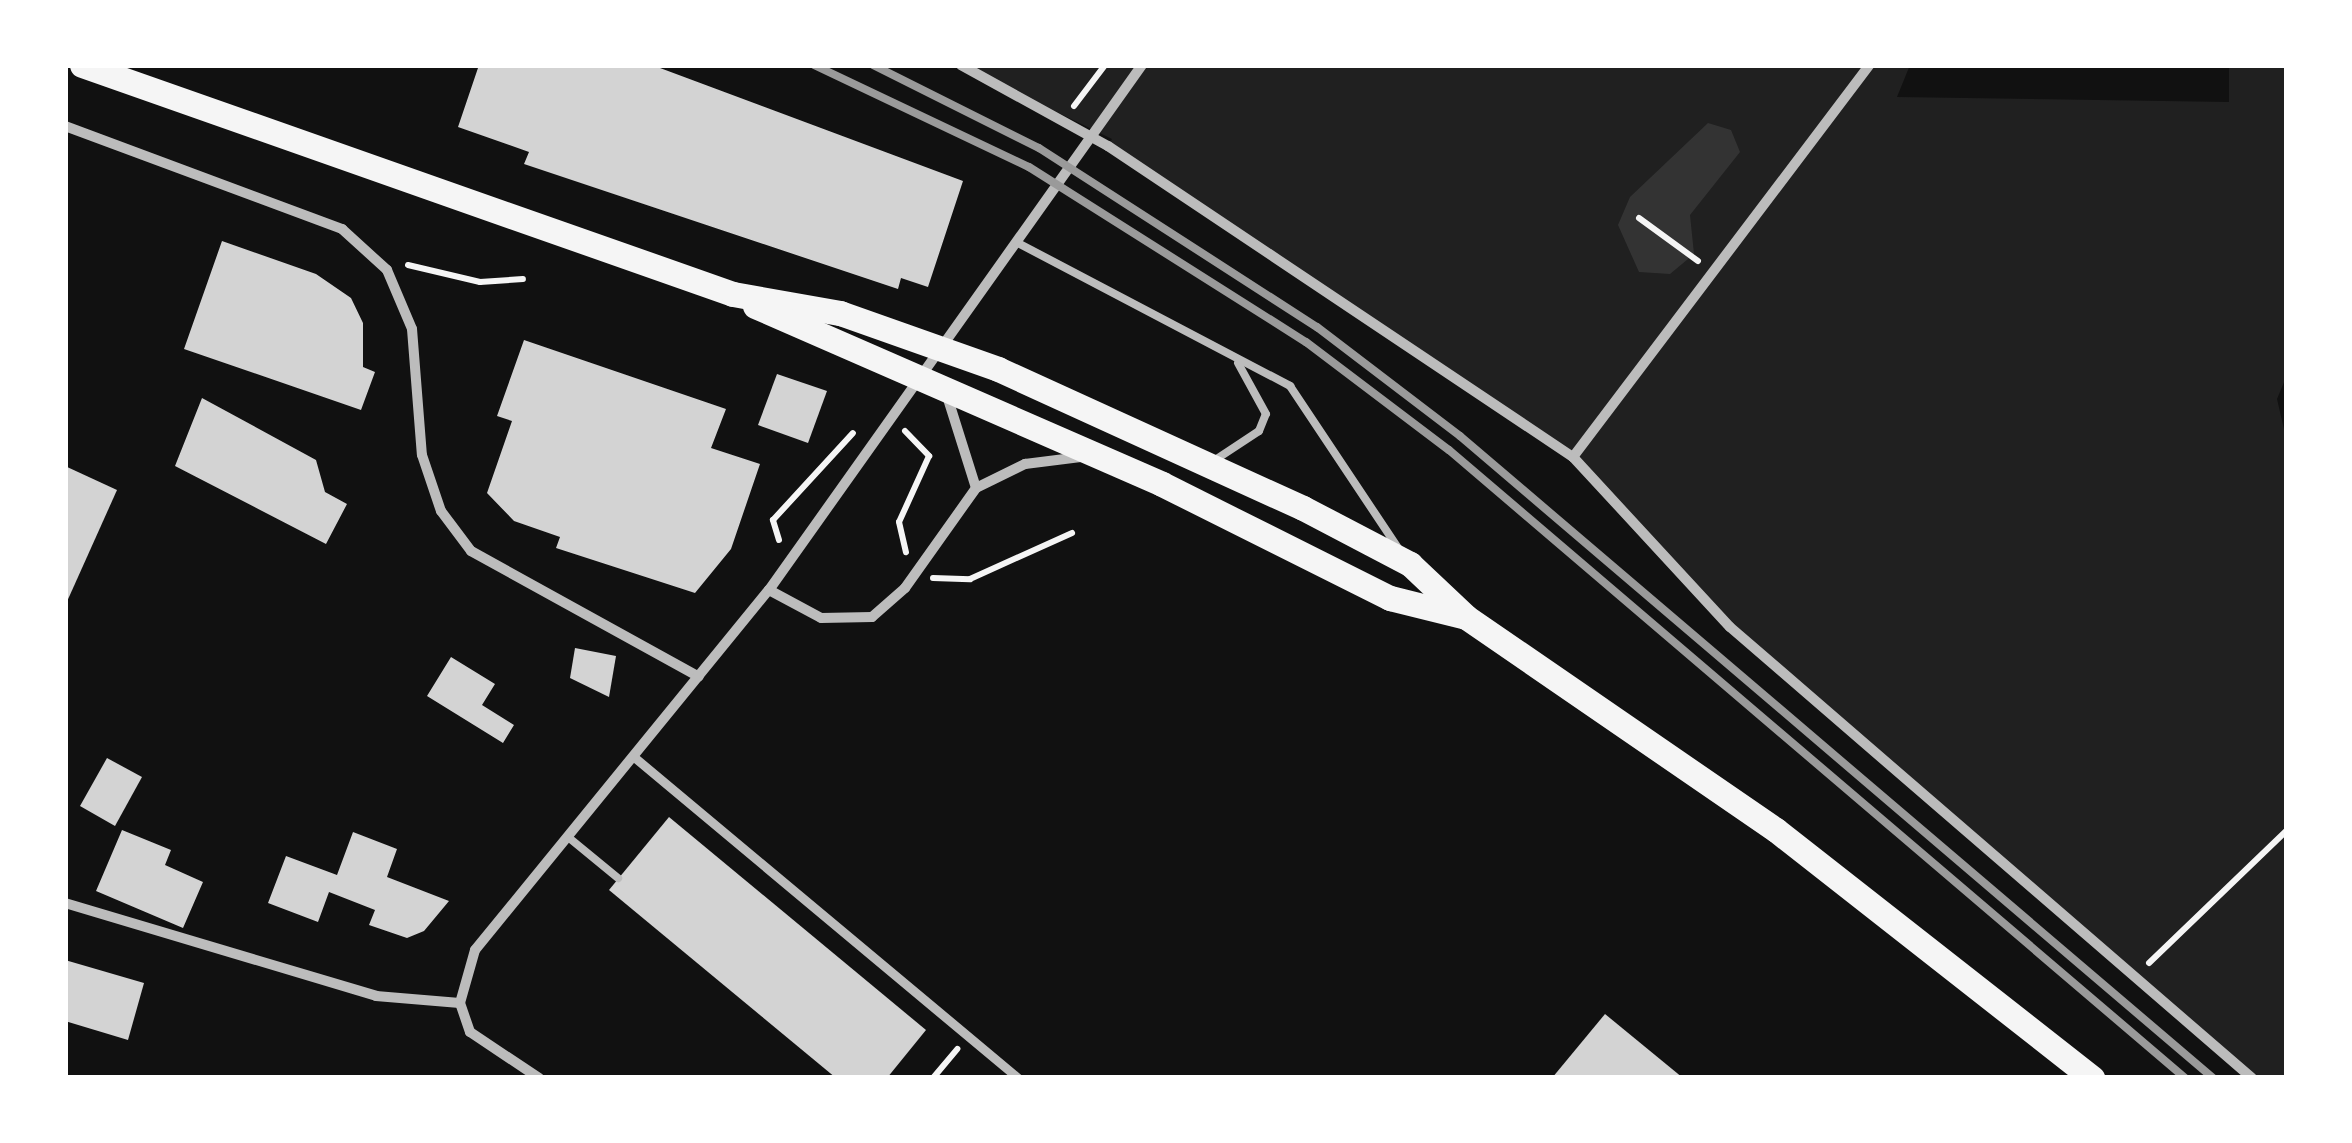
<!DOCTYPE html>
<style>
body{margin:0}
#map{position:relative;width:2352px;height:1143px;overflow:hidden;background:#111;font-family:"Source Sans 3",sans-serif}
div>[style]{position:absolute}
.green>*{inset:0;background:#202020}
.water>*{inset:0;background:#333}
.building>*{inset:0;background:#d3d3d3}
.path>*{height:6px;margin:-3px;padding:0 3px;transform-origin:3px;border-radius:3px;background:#f5f5f5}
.service>*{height:8px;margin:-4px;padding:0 4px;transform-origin:4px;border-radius:4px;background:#bcbcbc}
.pedestrian>*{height:9px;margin:-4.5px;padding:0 4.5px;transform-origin:4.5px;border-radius:4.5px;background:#bcbcbc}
.minor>*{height:10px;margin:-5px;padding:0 5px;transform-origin:5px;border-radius:5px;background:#bcbcbc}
.primary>*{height:25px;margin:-12.5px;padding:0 12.5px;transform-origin:12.5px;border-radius:12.5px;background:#f5f5f5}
.rail>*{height:8px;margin:-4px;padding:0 4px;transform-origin:4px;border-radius:4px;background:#9a9a9a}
span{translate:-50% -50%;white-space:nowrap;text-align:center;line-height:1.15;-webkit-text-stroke:8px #fff;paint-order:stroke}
.frame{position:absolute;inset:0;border:68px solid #fff;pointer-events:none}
</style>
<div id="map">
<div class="green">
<div style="clip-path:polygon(961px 65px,1910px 65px,1897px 97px,2229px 102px,2229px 65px,2287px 65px,2287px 375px,2277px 399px,2287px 442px,2287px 1078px,2252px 1078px,1730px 627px,1573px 457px,1108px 146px,1112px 139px)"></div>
</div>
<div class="water">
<div style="clip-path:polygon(1708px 123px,1731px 130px,1740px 152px,1690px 215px,1694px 254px,1670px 274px,1639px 272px,1618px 225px,1630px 197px)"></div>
</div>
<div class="building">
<div style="clip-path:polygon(479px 65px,652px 65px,963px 181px,928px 287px,901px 278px,898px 289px,524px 164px,529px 152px,458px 127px)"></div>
<div style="clip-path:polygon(222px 241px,316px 274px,351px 298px,363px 323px,363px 367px,375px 372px,361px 410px,184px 349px)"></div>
<div style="clip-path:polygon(524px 340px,726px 409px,711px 448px,760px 464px,731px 549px,695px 593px,556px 548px,560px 537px,514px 521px,487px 493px,512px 421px,497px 416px)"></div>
<div style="clip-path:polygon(777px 374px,827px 391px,808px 443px,758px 425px)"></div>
<div style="clip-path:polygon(202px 398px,316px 460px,325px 492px,347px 504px,326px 544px,175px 466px)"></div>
<div style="clip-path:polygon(65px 466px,117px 490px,65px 606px)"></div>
<div style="clip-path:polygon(575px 648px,616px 656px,609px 697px,570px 678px)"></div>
<div style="clip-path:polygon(451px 657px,495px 684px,482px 705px,514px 725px,503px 743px,427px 696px)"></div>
<div style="clip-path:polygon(107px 758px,142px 777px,115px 826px,80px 806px)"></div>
<div style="clip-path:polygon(669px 817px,926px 1030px,887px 1078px,836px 1078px,609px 890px)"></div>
<div style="clip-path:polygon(122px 830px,171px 850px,165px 865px,203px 882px,183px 928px,96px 891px)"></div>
<div style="clip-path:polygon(353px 832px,397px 849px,387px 877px,449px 901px,424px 931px,407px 938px,369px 925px,375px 910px,329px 892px,318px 922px,268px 903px,286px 856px,337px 875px)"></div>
<div style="clip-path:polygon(65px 960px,144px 983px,128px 1040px,65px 1021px)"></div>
<div style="clip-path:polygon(1605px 1014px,1683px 1078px,1552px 1078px)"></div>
</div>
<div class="path">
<div style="left:1074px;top:106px;width:51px;rotate:-52.9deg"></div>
<div style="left:1639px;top:218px;width:73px;rotate:36.1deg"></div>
<div style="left:408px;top:265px;width:74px;rotate:13.3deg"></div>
<div style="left:480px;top:282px;width:43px;rotate:-4deg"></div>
<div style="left:905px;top:431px;width:35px;rotate:46deg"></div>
<div style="left:929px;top:456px;width:72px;rotate:114.4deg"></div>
<div style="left:899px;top:522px;width:31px;rotate:77deg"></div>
<div style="left:779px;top:540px;width:21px;rotate:-107deg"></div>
<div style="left:773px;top:520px;width:118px;rotate:-47.4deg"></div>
<div style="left:933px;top:578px;width:37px;rotate:2deg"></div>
<div style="left:970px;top:579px;width:112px;rotate:-24.3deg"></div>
<div style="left:2149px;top:963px;width:190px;rotate:-43.9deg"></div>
<div style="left:933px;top:1078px;width:38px;rotate:-50deg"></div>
</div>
<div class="service">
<div style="left:1016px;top:242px;width:310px;rotate:27.7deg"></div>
<div style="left:1290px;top:386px;width:195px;rotate:56.3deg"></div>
<div style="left:1212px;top:462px;width:56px;rotate:-33.4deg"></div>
<div style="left:1259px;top:431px;width:18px;rotate:-68deg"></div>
<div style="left:1266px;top:414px;width:58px;rotate:-118.8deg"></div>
<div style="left:568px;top:837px;width:65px;rotate:39.4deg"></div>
</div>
<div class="pedestrian">
<div style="left:634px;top:757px;width:500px;rotate:39.89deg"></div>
</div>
<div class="minor">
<div style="left:961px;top:65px;width:168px;rotate:28.9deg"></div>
<div style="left:1108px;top:146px;width:559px;rotate:33.78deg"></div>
<div style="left:1573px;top:457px;width:231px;rotate:47.3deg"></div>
<div style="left:1730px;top:627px;width:690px;rotate:40.83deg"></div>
<div style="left:65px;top:126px;width:296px;rotate:20.4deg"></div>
<div style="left:342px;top:229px;width:61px;rotate:42.3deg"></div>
<div style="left:387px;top:270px;width:64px;rotate:67deg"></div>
<div style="left:412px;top:329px;width:126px;rotate:85.5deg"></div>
<div style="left:422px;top:455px;width:59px;rotate:71.3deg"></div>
<div style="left:441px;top:511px;width:50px;rotate:53.1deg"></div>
<div style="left:471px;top:551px;width:260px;rotate:28.9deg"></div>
<div style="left:948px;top:399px;width:93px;rotate:72.5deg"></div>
<div style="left:1573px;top:457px;width:492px;rotate:-52.9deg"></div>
<div style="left:769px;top:590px;width:59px;rotate:28.3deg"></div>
<div style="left:821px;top:618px;width:51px;rotate:-1.1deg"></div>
<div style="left:872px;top:617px;width:44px;rotate:-41.3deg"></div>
<div style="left:905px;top:588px;width:123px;rotate:-54.6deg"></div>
<div style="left:976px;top:488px;width:55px;rotate:-26.1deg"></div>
<div style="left:1025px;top:464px;width:56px;rotate:-7.1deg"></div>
<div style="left:65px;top:903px;width:325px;rotate:16.6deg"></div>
<div style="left:376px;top:996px;width:84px;rotate:4.8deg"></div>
<div style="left:539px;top:1078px;width:83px;rotate:-146.3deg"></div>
<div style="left:470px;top:1032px;width:31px;rotate:-109deg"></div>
<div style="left:460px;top:1003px;width:55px;rotate:-74.2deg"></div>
<div style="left:475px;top:950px;width:465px;rotate:-50.8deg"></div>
<div style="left:769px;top:590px;width:644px;rotate:-54.61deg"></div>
</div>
<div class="primary">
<div style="left:82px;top:65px;width:690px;rotate:19.38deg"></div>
<div style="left:733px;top:294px;width:109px;rotate:10.1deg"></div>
<div style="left:840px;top:313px;width:168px;rotate:19.5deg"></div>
<div style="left:998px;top:369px;width:335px;rotate:24.5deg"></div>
<div style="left:1303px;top:508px;width:121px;rotate:27.6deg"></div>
<div style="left:1410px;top:564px;width:77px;rotate:43.4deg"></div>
<div style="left:1466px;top:617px;width:376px;rotate:34.5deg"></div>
<div style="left:1776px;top:830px;width:402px;rotate:38.1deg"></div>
<div style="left:755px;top:306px;width:444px;rotate:23.6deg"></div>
<div style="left:1162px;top:484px;width:255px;rotate:26.6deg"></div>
<div style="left:1390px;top:598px;width:78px;rotate:14deg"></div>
</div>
<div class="rail">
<div style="left:814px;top:65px;width:238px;rotate:25.4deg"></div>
<div style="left:1029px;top:167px;width:328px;rotate:32.3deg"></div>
<div style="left:1306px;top:342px;width:179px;rotate:37.1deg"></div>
<div style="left:1449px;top:450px;width:968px;rotate:40.47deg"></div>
<div style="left:873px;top:65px;width:186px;rotate:26.6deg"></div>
<div style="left:1039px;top:148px;width:331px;rotate:32.8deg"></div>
<div style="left:1317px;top:327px;width:180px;rotate:37.3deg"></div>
<div style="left:1460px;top:436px;width:990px;rotate:40.45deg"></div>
</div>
<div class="frame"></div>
</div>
